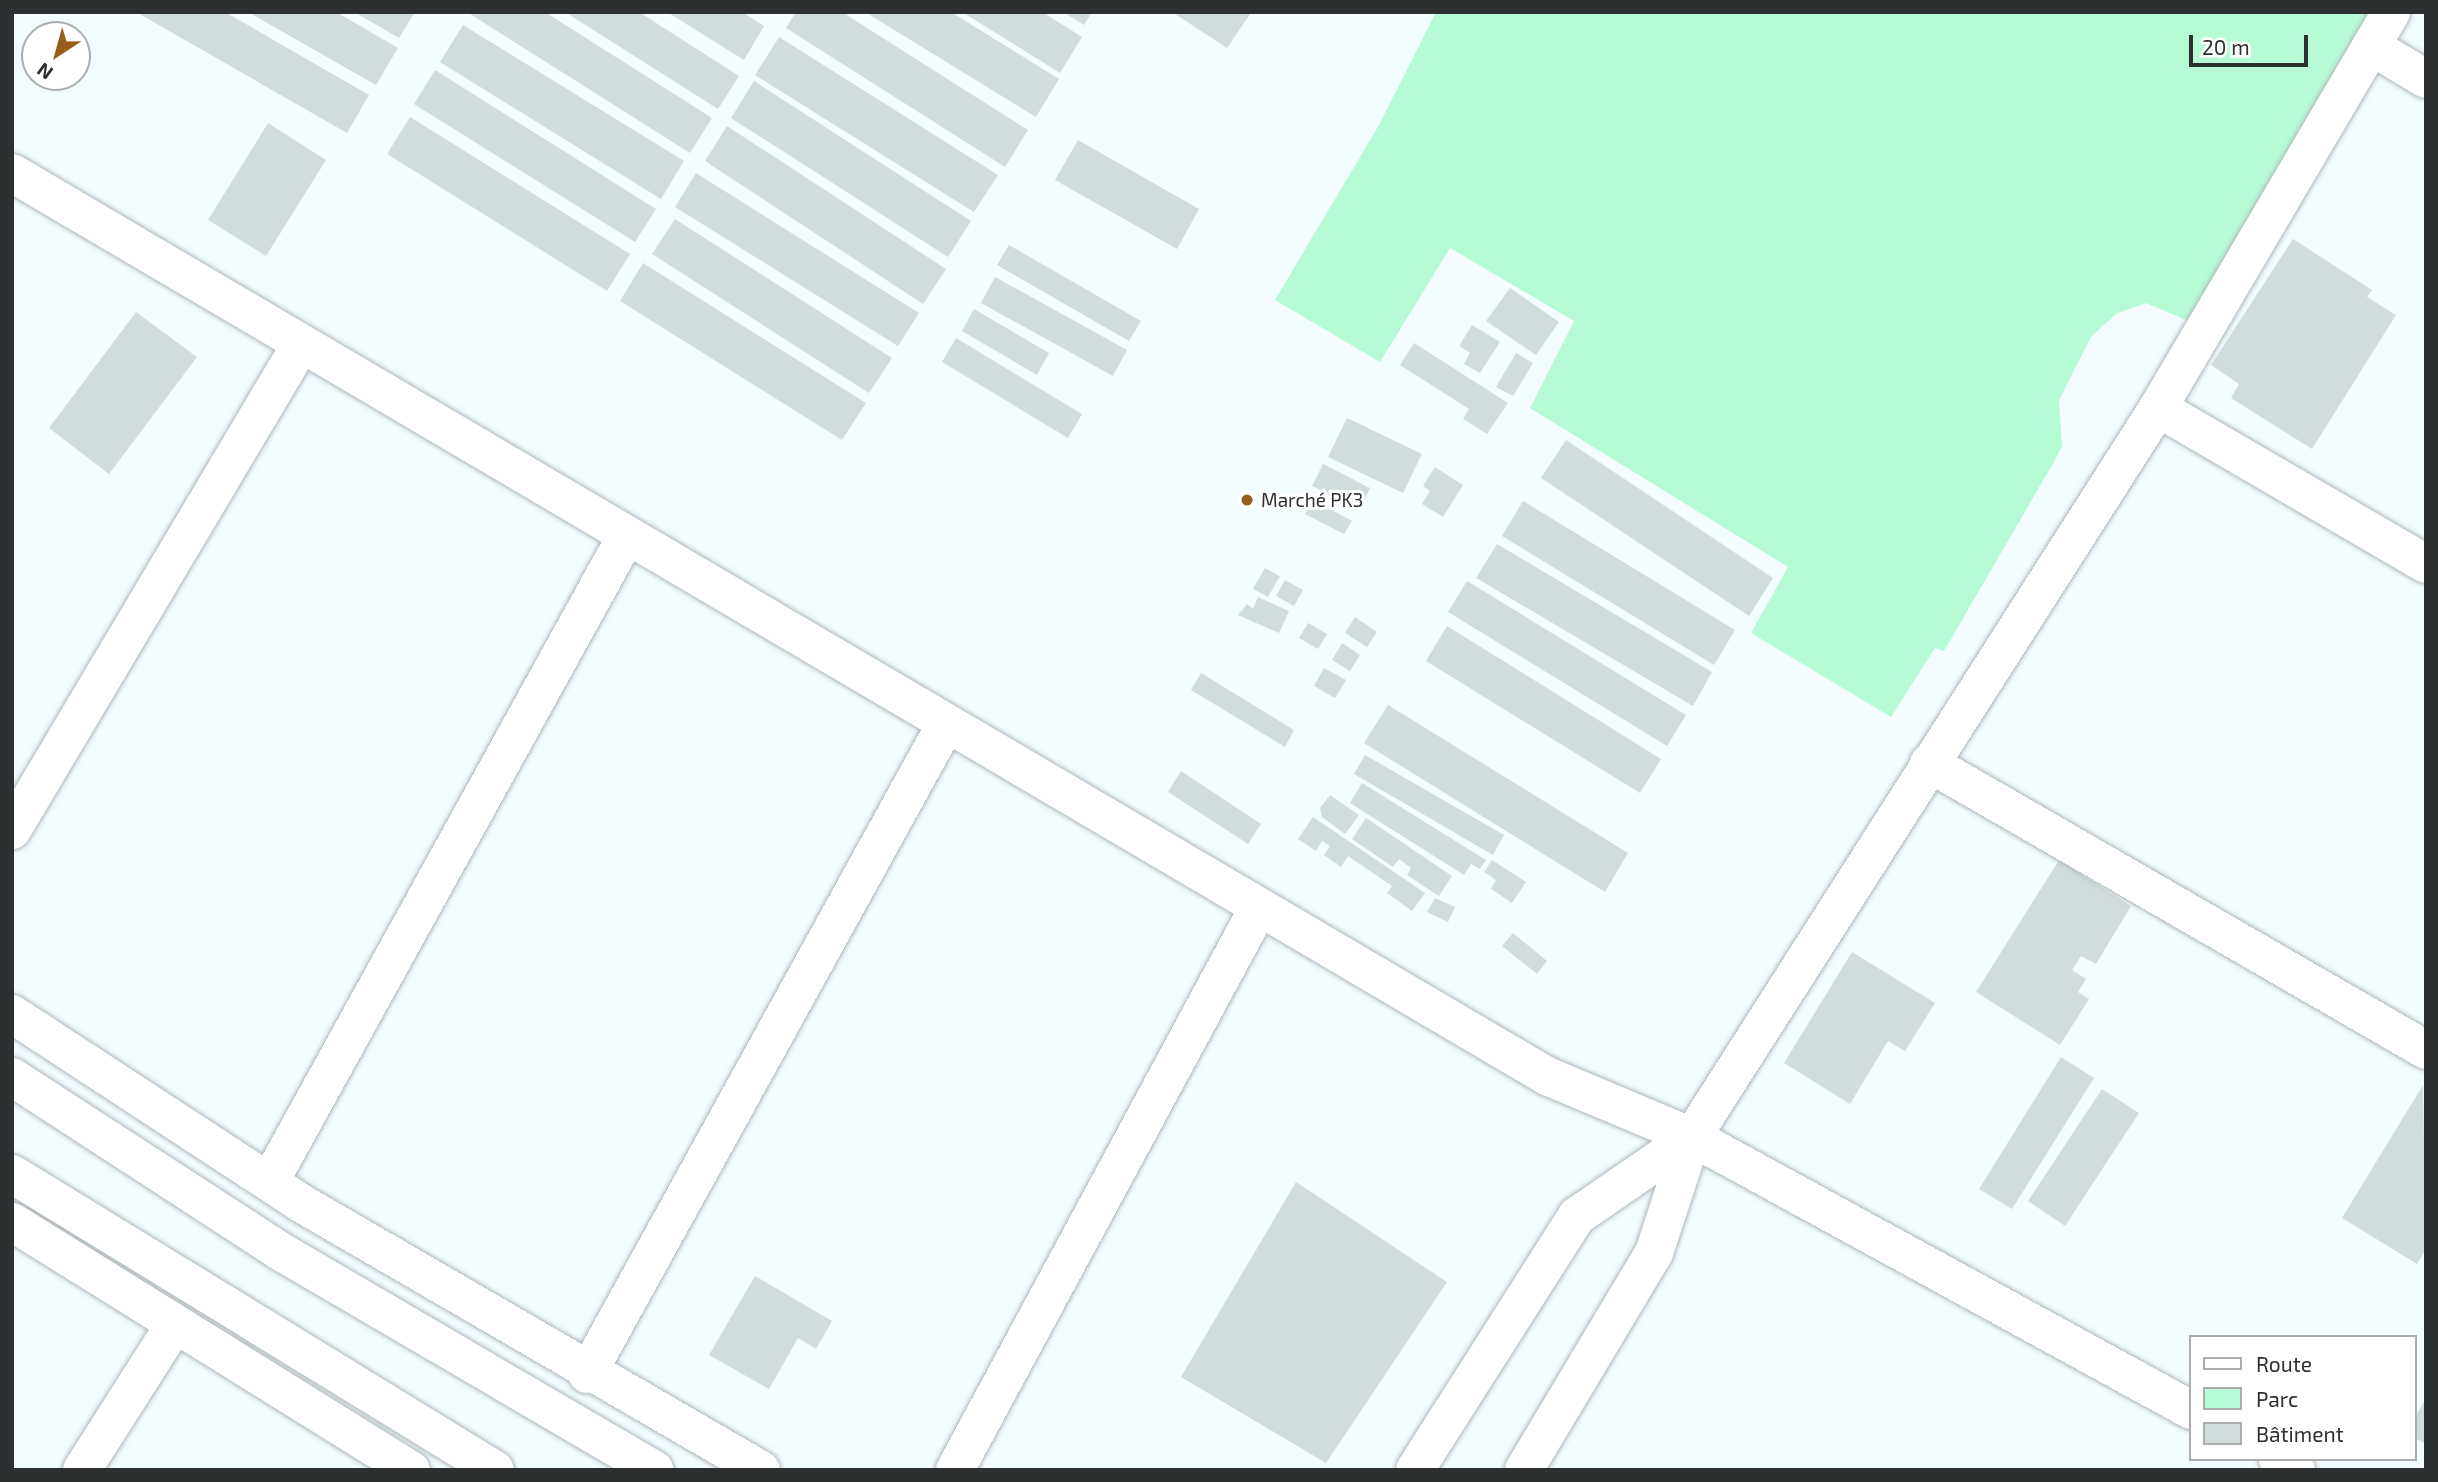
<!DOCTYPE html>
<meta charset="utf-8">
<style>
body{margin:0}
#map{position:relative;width:2438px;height:1482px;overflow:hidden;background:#f3fcff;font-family:"Exo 2",sans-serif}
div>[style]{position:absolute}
.green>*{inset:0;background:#b7fbd6}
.building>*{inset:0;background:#d1dcdc}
.roads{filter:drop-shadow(0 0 2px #adb7bb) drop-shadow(0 0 2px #adb7bb)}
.minor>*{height:38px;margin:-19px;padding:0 19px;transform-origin:19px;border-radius:19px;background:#fff}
.dots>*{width:19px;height:19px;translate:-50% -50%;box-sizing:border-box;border:4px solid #fff;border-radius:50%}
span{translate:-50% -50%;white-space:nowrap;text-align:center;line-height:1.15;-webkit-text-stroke:6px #fff;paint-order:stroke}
.poi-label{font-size:19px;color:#2c3031}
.left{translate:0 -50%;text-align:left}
.frame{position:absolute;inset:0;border:14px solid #2c3031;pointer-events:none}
.legend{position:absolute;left:2189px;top:1335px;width:228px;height:126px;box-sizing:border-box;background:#fff;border:2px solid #abacad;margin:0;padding:9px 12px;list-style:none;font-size:21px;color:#2c3031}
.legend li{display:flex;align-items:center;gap:14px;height:35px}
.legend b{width:35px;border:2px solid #abacad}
.north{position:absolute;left:21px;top:21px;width:70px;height:70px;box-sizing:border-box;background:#fff;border:2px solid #abacad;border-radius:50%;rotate:216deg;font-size:19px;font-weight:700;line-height:28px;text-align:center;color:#2c3031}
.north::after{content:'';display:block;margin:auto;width:24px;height:32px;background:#975e1b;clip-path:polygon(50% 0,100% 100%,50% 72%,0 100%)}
.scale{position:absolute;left:2189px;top:35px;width:119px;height:32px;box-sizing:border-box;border:4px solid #2c3031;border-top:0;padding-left:9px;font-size:21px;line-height:24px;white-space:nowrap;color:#2c3031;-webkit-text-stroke:5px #fff;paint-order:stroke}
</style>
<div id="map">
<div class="green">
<div style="clip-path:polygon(1436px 12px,2374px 12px,2189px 321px,2146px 303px,2116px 314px,2091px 337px,2059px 400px,2062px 446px,2055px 460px,1944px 651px,1935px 648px,1891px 717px,1751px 633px,1788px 567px,1530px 408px,1574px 321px,1450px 248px,1380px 362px,1275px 300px,1379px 125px)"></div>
</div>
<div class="building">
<div style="clip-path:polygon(136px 12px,225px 12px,369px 95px,347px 133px)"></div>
<div style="clip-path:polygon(248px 12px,336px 12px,398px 48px,376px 85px)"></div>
<div style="clip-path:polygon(354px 12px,415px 12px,399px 38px)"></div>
<div style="clip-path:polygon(467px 12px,545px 12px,712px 118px,690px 153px)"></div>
<div style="clip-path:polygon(565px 12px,639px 12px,739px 76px,718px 109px)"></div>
<div style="clip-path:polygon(667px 12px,742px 12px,764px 26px,744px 60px)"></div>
<div style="clip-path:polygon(796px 12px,842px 12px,1028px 130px,1005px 167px,786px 28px)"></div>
<div style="clip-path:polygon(865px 12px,951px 12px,1059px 79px,1036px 117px)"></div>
<div style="clip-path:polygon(962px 12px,1042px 12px,1082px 37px,1060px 73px)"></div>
<div style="clip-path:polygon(1063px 12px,1092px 12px,1084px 25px)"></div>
<div style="clip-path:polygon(1172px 12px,1248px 12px,1250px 14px,1227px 48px)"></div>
<div style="clip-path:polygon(463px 25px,684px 161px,661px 199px,440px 62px)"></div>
<div style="clip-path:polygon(779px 37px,998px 175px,974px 212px,755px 75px)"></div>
<div style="clip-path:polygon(435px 70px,656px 209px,635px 242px,414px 104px)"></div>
<div style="clip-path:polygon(754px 81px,971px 221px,948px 257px,731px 118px)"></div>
<div style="clip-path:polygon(410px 117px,630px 254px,607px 291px,387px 154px)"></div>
<div style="clip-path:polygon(268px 123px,326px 160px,266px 256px,208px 220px)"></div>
<div style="clip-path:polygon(727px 126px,946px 269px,923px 304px,705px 161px)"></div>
<div style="clip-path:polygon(1078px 140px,1199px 209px,1177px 249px,1055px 180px)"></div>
<div style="clip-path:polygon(696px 173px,919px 313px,898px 346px,675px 207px)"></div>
<div style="clip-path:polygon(675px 219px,892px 358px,869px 393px,652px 254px)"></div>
<div style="clip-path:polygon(2293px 239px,2372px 290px,2367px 297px,2396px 315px,2312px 449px,2231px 398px,2239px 384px,2211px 365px)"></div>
<div style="clip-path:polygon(1009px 245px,1141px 321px,1129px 341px,997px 265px)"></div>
<div style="clip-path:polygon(643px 263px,866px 403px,842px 440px,620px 301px)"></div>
<div style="clip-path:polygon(995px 277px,1127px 350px,1113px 376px,981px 303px)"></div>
<div style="clip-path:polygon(1510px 288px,1559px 322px,1536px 355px,1486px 321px)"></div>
<div style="clip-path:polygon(974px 309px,1049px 353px,1037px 375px,962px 331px)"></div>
<div style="clip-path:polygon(136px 312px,197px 357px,109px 474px,49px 428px)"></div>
<div style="clip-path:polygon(1472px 325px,1500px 342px,1480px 373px,1464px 364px,1470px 353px,1459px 346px)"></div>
<div style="clip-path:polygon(956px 338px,1082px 414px,1068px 438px,942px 362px)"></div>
<div style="clip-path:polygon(1414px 343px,1508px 403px,1487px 434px,1463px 419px,1469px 409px,1400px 365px)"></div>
<div style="clip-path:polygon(1516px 353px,1533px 363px,1513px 396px,1496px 387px)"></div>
<div style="clip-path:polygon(1347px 418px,1422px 454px,1403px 493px,1328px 457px)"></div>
<div style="clip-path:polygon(1566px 440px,1773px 578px,1749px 616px,1541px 478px)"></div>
<div style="clip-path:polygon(1323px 464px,1370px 488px,1360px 509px,1312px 486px)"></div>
<div style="clip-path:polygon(1435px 467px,1463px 485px,1443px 517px,1422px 504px,1430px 491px,1423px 486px)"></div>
<div style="clip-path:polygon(1313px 500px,1352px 521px,1344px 534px,1305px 514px)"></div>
<div style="clip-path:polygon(1523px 501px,1735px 630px,1714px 665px,1502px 536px)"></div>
<div style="clip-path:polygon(1497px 544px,1712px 672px,1693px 706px,1476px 578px)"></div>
<div style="clip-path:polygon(1265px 568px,1280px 576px,1268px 597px,1253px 589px)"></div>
<div style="clip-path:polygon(1285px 580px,1303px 590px,1294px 606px,1276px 596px)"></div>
<div style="clip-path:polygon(1467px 581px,1686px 715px,1667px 746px,1448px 612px)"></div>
<div style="clip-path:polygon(1258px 597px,1289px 611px,1279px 633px,1238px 615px,1247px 604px,1253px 609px)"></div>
<div style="clip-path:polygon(1355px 617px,1377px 632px,1367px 647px,1345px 633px)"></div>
<div style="clip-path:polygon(1308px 623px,1327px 634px,1318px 649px,1299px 638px)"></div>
<div style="clip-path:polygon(1447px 626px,1661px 759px,1640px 793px,1426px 661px)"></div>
<div style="clip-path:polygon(1342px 643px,1360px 655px,1350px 671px,1332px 660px)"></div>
<div style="clip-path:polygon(1324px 668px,1346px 680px,1335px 698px,1314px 686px)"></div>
<div style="clip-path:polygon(1201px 673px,1294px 730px,1285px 747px,1191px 690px)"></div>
<div style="clip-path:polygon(1388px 705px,1628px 853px,1605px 892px,1364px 743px)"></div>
<div style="clip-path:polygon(1365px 755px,1504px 835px,1493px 855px,1354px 774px)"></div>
<div style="clip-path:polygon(1181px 771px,1261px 824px,1248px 844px,1168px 792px)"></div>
<div style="clip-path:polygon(1362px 783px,1486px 860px,1480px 869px,1471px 864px,1464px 875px,1350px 803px)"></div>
<div style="clip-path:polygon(1330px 795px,1359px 815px,1345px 834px,1322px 817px,1320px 808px)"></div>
<div style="clip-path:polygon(1313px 817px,1425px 893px,1412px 911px,1387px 893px,1392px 886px,1348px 856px,1341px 867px,1324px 855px,1330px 846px,1322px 841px,1316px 851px,1298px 839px)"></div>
<div style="clip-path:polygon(1366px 818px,1452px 876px,1439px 896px,1407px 875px,1411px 868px,1399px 859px,1393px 867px,1352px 839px)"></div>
<div style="clip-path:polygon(1492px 860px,1526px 882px,1512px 903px,1491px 889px,1496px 880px,1484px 872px)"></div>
<div style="clip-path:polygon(2059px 860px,2131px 906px,2096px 964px,2081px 956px,2072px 970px,2086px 979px,2078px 992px,2089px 999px,2060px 1045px,1976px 992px)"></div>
<div style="clip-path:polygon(1435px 898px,1455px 907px,1448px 922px,1427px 912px)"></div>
<div style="clip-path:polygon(1513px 933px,1547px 961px,1537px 974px,1502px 946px)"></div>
<div style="clip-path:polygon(1852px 952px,1935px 1003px,1905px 1051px,1888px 1041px,1850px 1104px,1784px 1063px)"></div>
<div style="clip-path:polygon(2061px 1057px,2094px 1078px,2012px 1209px,1979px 1189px)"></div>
<div style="clip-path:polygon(2423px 1085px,2426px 1249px,2417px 1264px,2342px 1218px)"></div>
<div style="clip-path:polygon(2102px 1089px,2139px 1113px,2065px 1226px,2028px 1201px)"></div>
<div style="clip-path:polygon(1296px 1182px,1447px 1282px,1326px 1463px,1181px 1377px)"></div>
<div style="clip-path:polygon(755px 1276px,832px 1321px,816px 1349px,798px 1338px,769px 1389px,709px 1355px)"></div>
<div style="clip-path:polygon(2426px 1399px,2426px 1444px,2415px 1438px,2415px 1417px)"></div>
</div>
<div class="roads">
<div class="minor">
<div style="left:2371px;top:46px;width:64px;rotate:31deg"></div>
<div style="left:12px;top:173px;width:1781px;rotate:30.47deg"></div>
<div style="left:1547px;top:1076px;width:157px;rotate:22.8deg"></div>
<div style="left:1692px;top:1137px;width:569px;rotate:28.68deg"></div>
<div style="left:2158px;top:408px;width:310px;rotate:30.2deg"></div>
<div style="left:1929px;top:763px;width:574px;rotate:30deg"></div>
<div style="left:12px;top:830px;width:563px;rotate:-59.25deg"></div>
<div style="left:12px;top:1014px;width:343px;rotate:33.2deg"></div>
<div style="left:299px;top:1202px;width:534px;rotate:30.12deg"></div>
<div style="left:12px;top:1077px;width:317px;rotate:33deg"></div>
<div style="left:278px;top:1250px;width:436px;rotate:30.3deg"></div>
<div style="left:12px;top:1174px;width:566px;rotate:31.5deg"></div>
<div style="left:270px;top:1181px;width:736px;rotate:-61.07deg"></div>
<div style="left:12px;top:1222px;width:470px;rotate:31.9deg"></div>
<div style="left:587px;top:1374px;width:743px;rotate:-61.09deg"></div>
<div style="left:2278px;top:1459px;width:21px;rotate:31deg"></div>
<div style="left:82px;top:1470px;width:173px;rotate:-57.5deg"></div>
<div style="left:955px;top:1470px;width:640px;rotate:-61.63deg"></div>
<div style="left:1415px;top:1470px;width:301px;rotate:-57.5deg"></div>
<div style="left:1577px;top:1216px;width:140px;rotate:-34.5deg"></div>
<div style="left:1524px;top:1470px;width:253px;rotate:-59.1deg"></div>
<div style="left:1654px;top:1253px;width:122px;rotate:-71.9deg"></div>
<div style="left:1692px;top:1137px;width:865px;rotate:-57.41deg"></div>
<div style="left:2158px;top:408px;width:459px;rotate:-59.5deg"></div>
</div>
</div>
<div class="dots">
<div style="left:1247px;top:500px;background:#975e1b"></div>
</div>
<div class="poi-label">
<span class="left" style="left:1261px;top:500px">Marché PK3</span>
</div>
<div class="frame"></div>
<ul class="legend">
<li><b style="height:9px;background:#fff"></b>Route</li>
<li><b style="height:19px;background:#b7fbd6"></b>Parc</li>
<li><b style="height:19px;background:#d1dcdc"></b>Bâtiment</li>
</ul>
<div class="north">N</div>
<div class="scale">20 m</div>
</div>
